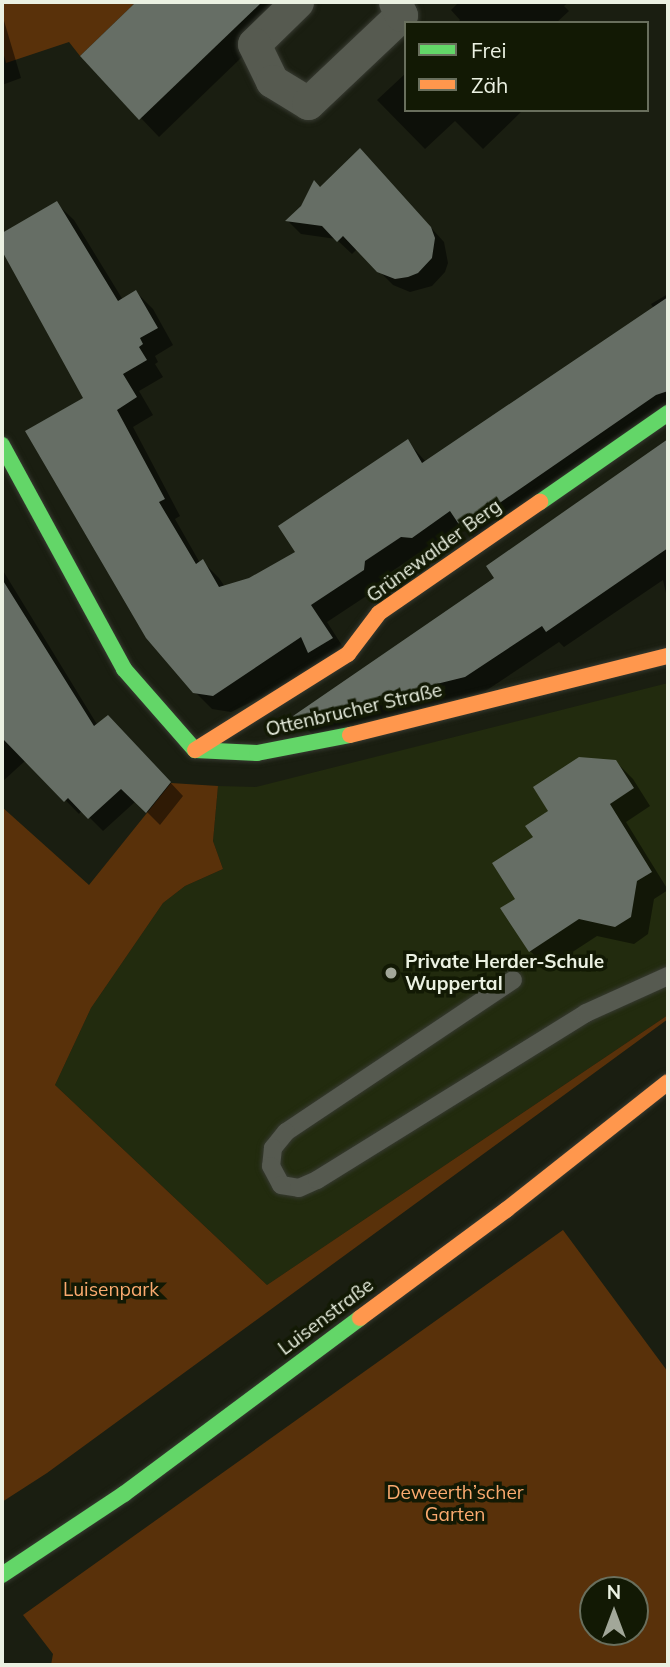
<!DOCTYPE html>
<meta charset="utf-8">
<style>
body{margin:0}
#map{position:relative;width:670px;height:1667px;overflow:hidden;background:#1a1e11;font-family:Mulish,sans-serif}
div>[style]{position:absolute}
.built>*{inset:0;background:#222b0e}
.green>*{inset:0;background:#59310a}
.shadow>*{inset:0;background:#0007}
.building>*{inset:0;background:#666e65}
.roads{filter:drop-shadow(0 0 2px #373a31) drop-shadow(0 0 2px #373a31)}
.lane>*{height:18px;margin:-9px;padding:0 9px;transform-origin:9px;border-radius:9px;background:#565a50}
.street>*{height:33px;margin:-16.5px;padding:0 16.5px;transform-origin:16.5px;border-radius:16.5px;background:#565a50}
.fast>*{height:16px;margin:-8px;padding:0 8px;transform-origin:8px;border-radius:8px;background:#63d668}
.slow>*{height:16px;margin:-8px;padding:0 8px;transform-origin:8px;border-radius:8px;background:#ff974d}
.dots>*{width:19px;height:19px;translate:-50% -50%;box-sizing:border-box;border:4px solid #121904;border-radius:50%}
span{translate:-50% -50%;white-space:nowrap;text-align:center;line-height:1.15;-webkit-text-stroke:7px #121904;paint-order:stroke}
.street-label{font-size:19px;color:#ebf1e2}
.poi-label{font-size:19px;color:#ebf1e2;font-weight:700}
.left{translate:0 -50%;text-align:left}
.park-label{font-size:19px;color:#fbaa6f}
.frame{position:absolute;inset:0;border:4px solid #ebf1e2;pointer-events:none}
.legend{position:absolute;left:404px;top:21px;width:245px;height:91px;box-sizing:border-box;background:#121904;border:2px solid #696f5d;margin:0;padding:9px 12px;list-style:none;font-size:21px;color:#ebf1e2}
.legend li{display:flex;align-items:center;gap:14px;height:35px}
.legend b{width:35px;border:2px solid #696f5d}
.north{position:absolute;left:579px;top:1576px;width:70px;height:70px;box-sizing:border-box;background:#121904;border:2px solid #696f5d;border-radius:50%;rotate:0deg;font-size:19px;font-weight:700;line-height:28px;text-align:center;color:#ebf1e2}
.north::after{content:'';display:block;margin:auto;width:24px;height:32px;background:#a2a799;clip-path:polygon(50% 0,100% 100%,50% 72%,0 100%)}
</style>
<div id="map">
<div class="built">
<div style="clip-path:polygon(668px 683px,668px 1015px,267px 1285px,55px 1085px,91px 1008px,163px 903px,185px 886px,223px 869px,213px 841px,218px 786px,256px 787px)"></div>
</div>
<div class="green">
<div style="clip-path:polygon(2px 2px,136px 2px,80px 56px,69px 42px,6px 63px,2px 48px)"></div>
<div style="clip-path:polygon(171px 783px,218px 786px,213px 841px,223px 869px,185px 886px,163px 903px,91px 1008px,55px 1085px,267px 1285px,668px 1015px,668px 1019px,47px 1473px,2px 1502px,2px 807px,89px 885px)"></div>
<div style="clip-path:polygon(evenodd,563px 1230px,668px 1372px,668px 1661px,663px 1665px,51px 1665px,53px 1654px,23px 1615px,563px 1230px,635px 1590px,635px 1632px,593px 1632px,593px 1590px,635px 1590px)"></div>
</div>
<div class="shadow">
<div style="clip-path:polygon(139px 2px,299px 2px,159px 137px,82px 56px)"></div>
<div style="clip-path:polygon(459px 2px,569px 2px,564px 6px,569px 11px,556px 23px,457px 23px,460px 20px,451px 10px)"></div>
<div style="clip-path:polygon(2px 14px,21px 78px,2px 85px)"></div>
<div style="clip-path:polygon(406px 73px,406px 110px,523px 110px,483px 149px,455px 121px,425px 149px,377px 100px)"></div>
<div style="clip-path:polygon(373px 164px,444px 242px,448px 263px,445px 272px,432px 286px,410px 292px,393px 285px,357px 249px,352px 254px,336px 239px,301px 234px,288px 221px,321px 189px)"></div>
<div style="clip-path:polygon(57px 204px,74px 220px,123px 300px,136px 292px,153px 309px,173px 345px,155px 356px,158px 362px,155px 364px,163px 377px,139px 391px,153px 415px,133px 427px,180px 516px,175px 519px,200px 563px,202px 561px,219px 578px,225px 587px,250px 580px,297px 552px,408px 442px,426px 462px,654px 309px,651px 304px,668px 294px,668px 414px,480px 544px,465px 529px,429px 554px,419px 553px,382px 578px,380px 587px,327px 622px,348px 655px,231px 712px,212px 709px,195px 692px,85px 398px,2px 248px,2px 235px)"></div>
<div style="clip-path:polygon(668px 442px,668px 602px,663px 580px,564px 647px,559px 642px,484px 692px,313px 735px,296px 718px,496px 578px,488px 566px)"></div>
<div style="clip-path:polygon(2px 569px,98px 726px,122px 731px,183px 796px,160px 825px,136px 801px,103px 831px,82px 810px,79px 814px,26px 760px,2px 782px)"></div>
<div style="clip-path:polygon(615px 761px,633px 779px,650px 806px,626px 822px,668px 890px,654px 899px,648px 934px,634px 944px,597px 936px,548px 968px,530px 951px,517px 900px,535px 838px)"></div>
</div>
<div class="building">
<div style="clip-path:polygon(136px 2px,262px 2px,139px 120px,80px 56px)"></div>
<div style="clip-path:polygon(360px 148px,431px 227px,435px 238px,432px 258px,418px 273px,408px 277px,395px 279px,377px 272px,343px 236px,337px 242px,322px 226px,285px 221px,301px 206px,314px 180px,320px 187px)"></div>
<div style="clip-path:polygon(57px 201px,118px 301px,136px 290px,158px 328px,140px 338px,143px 344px,139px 347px,147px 360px,123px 374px,137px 397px,117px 410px,165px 499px,159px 502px,196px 564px,203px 559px,219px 587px,249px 578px,295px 552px,278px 526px,408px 439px,422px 463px,668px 297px,668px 391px,656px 395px,462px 529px,450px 511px,412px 538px,401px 537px,365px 561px,364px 570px,311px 605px,333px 638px,308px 653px,301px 637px,213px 696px,193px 693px,146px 638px,25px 431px,83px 398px,2px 251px,2px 233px)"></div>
<div style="clip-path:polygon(668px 439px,668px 548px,546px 632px,542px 626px,465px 677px,294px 719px,293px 716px,494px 578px,486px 566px)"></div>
<div style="clip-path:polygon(2px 579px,94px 726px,108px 715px,171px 782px,146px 813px,121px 789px,88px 819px,68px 798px,64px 802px,2px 738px)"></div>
<div style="clip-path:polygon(579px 757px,616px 760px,634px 788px,610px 804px,652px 872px,637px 881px,631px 917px,615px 927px,579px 919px,529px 952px,500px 908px,515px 899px,492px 863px,533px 837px,525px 826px,548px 811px,533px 787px)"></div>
</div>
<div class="roads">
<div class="lane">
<div style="left:513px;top:980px;width:273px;rotate:146.2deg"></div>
<div style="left:286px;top:1132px;width:21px;rotate:129deg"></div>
<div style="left:273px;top:1148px;width:18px;rotate:96deg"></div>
<div style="left:271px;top:1166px;width:21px;rotate:62deg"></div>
<div style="left:281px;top:1185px;width:18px;rotate:9deg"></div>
<div style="left:299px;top:1188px;width:20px;rotate:-24deg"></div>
<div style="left:317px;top:1180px;width:317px;rotate:-31.8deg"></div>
<div style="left:586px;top:1013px;width:90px;rotate:-24.3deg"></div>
</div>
<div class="street">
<div style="left:297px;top:2px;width:60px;rotate:135.7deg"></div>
<div style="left:254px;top:44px;width:41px;rotate:64.1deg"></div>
<div style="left:272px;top:81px;width:42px;rotate:31.4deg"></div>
<div style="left:308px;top:103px;width:128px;rotate:-43.4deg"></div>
<div style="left:401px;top:15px;width:14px;rotate:-115deg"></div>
</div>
<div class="fast">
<div style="left:2px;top:445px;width:255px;rotate:61.4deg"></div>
<div style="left:124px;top:669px;width:108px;rotate:48.8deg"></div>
<div style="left:195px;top:750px;width:62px;rotate:2.8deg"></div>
<div style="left:257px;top:753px;width:95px;rotate:-11deg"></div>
<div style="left:540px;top:502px;width:156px;rotate:-34.8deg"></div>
<div style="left:2px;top:1575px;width:146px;rotate:-33.6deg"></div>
<div style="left:124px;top:1494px;width:294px;rotate:-36.7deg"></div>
</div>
<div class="slow">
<div style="left:350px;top:735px;width:328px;rotate:-14deg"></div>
<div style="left:195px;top:750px;width:181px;rotate:-32.1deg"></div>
<div style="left:348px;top:654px;width:51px;rotate:-52.9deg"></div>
<div style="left:379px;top:613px;width:196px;rotate:-34.6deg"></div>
<div style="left:360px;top:1318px;width:182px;rotate:-36.5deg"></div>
<div style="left:506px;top:1210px;width:206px;rotate:-38.3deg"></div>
</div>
</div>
<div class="dots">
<div style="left:391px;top:973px;background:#a2a799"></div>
</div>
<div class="street-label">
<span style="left:434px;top:551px;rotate:-36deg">Grünewalder Berg</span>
<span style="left:354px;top:710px;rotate:-13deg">Ottenbrucher Straße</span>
<span style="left:326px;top:1317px;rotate:-37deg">Luisenstraße</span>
</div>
<div class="poi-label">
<span class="left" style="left:405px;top:973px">Private Herder-Schule<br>Wuppertal</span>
</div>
<div class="park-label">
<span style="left:111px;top:1290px">Luisenpark</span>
<span style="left:455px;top:1504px">Deweerth’scher<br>Garten</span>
</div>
<div class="frame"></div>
<ul class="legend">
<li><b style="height:9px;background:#63d668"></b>Frei</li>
<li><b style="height:9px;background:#ff974d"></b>Zäh</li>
</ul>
<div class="north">N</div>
</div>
